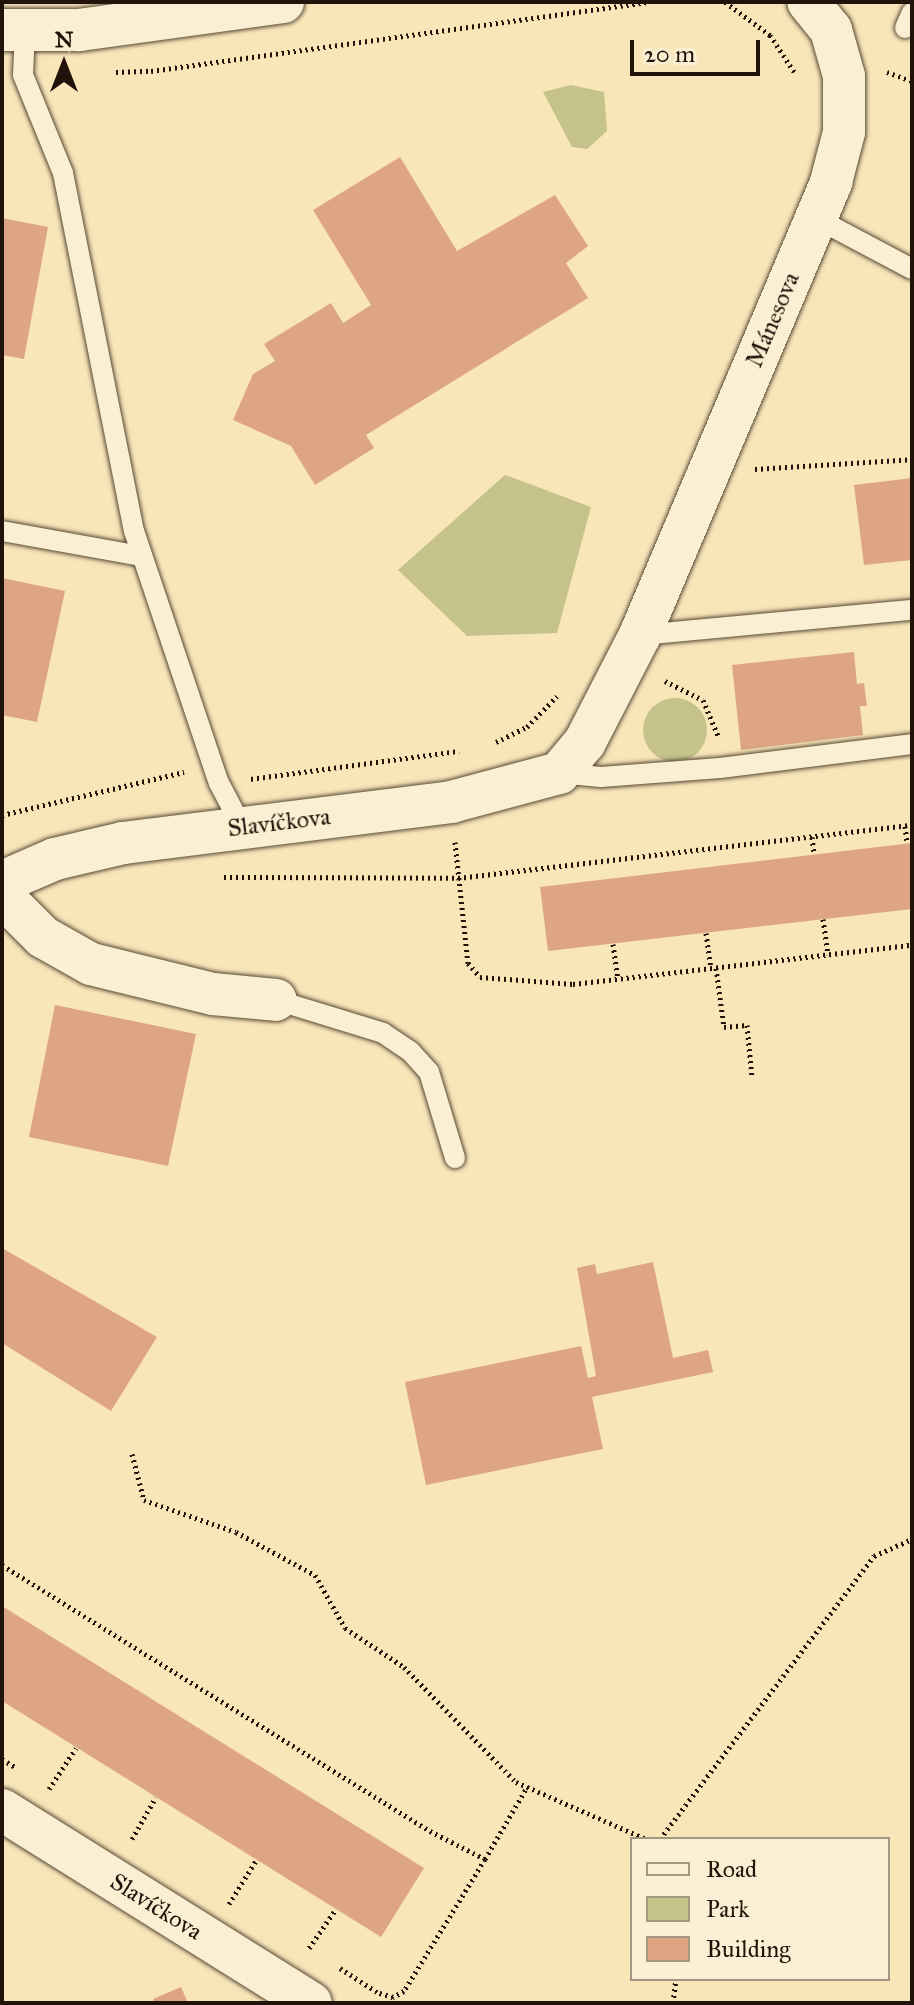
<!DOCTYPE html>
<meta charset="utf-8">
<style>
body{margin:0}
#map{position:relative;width:914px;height:2005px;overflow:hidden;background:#f8e6b9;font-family:"IM FELL Great Primer",serif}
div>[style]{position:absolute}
.green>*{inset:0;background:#c5c38a}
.round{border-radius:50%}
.building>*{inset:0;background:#dea584}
.path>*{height:5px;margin-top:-2.5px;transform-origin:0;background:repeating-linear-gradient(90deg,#22130a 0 2px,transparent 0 6px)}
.roads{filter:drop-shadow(0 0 2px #584836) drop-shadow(0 0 2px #584836)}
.lane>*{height:20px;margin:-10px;padding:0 10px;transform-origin:10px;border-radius:10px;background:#faefd2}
.street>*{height:42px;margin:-21px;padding:0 21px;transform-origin:21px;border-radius:21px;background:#faefd2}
span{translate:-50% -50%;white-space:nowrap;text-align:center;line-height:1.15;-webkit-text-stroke:8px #faefd2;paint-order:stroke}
.street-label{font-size:24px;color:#22130a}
.frame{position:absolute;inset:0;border:4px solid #22130a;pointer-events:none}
.legend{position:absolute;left:630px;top:1837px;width:260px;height:144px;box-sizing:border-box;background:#faefd2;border:2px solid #a49782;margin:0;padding:10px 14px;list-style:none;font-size:24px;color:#22130a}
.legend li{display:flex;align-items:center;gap:16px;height:40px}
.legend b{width:40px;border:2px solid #a49782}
.north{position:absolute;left:24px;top:24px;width:80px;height:80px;-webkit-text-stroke:6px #faefd2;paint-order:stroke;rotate:0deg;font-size:22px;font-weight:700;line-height:32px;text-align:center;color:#22130a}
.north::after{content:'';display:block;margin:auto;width:28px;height:36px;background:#22130a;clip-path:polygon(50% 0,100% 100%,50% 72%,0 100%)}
.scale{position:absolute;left:630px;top:40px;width:130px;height:36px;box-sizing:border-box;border:4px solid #22130a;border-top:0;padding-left:10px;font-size:24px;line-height:28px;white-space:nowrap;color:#22130a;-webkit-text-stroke:6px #faefd2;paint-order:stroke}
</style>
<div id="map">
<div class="green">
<div style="clip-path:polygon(571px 85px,604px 92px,607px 131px,587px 149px,572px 147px,543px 92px)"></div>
<div style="clip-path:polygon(505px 475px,591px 507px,557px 633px,467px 636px,398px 570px)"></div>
<div class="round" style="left:643px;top:698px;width:64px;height:64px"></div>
</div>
<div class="building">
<div style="clip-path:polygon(400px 157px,457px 251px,555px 195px,588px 246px,566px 263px,588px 298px,366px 435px,374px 448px,315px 485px,291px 446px,233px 420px,253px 374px,275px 361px,264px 344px,331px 303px,343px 323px,371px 305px,313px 210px)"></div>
<div style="clip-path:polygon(2px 218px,48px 227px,24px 359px,2px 355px)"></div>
<div style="clip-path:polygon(912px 478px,912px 560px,864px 565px,854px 485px)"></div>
<div style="clip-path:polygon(2px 578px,65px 591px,37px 722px,2px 715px)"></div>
<div style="clip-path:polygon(854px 652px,857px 684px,864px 683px,867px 706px,860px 706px,863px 735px,741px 750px,732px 665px)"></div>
<div style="clip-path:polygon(912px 843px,912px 909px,548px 951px,540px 887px)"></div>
<div style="clip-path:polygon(55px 1005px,196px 1034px,168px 1166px,29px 1137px)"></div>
<div style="clip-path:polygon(2px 1248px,157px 1337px,111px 1411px,2px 1343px)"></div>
<div style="clip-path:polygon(653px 1262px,673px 1358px,708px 1350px,713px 1372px,592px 1397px,603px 1449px,426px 1485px,405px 1382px,581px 1346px,588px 1378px,596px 1376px,577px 1268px,595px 1264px,597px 1274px)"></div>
<div style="clip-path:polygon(2px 1606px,424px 1868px,381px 1937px,2px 1701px)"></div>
<div style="clip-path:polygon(181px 1987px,188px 2003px,154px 2003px,153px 1999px)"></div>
</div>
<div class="path">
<div style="left:725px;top:2px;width:56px;rotate:36.3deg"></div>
<div style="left:770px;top:35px;width:45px;rotate:56.7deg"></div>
<div style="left:116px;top:72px;width:35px;rotate:-2deg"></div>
<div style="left:151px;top:71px;width:500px;rotate:-7.9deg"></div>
<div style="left:887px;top:72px;width:27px;rotate:20deg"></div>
<div style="left:755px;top:469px;width:157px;rotate:-3.6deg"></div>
<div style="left:665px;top:681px;width:42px;rotate:26.6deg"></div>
<div style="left:703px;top:700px;width:39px;rotate:67deg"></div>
<div style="left:496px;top:742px;width:34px;rotate:-26deg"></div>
<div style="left:527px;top:727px;width:43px;rotate:-45.9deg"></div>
<div style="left:251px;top:779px;width:210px;rotate:-7.7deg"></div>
<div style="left:2px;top:815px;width:187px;rotate:-13.3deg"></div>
<div style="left:905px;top:826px;width:17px;rotate:83deg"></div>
<div style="left:812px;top:837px;width:17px;rotate:83deg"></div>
<div style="left:455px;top:842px;width:122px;rotate:83.9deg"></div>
<div style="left:468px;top:963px;width:18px;rotate:49deg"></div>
<div style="left:480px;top:977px;width:93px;rotate:4.3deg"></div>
<div style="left:573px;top:984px;width:341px;rotate:-6.6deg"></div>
<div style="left:224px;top:877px;width:234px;rotate:0.2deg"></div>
<div style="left:458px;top:878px;width:457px;rotate:-6.7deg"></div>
<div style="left:823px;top:919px;width:36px;rotate:82deg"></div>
<div style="left:706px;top:933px;width:35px;rotate:82deg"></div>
<div style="left:613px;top:944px;width:35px;rotate:82deg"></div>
<div style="left:716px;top:968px;width:60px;rotate:82.3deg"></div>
<div style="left:724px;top:1027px;width:23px;rotate:-5deg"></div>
<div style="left:747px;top:1025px;width:52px;rotate:84.5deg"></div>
<div style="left:132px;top:1454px;width:48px;rotate:75.4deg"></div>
<div style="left:144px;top:1500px;width:97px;rotate:19.2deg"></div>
<div style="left:236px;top:1532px;width:90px;rotate:28.6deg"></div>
<div style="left:315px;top:1575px;width:61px;rotate:60.5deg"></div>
<div style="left:345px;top:1628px;width:71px;rotate:33.5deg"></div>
<div style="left:404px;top:1667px;width:161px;rotate:45.8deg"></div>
<div style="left:516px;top:1782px;width:142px;rotate:23.7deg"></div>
<div style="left:2px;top:1565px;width:504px;rotate:31.86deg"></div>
<div style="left:430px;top:1831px;width:62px;rotate:27deg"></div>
<div style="left:485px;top:1859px;width:155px;rotate:121.5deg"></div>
<div style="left:404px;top:1991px;width:13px;rotate:151deg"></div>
<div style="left:393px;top:1997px;width:17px;rotate:-163deg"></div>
<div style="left:377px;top:1992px;width:44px;rotate:-147deg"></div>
<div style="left:2px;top:1759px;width:15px;rotate:32deg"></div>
<div style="left:49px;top:1789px;width:49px;rotate:-56.6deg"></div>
<div style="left:132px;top:1839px;width:48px;rotate:-60.3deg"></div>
<div style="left:660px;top:1839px;width:355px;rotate:-52.9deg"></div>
<div style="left:874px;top:1556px;width:42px;rotate:-24.1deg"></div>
<div style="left:485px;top:1859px;width:83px;rotate:-59.7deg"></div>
<div style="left:229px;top:1904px;width:53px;rotate:-58.1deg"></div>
<div style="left:309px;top:1948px;width:47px;rotate:-55.3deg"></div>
<div style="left:673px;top:2003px;width:24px;rotate:-83deg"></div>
</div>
<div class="roads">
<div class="lane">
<div style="left:905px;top:28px;width:17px;rotate:-66deg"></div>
<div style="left:25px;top:32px;width:43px;rotate:92.7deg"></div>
<div style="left:23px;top:75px;width:106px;rotate:67.8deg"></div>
<div style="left:63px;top:173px;width:365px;rotate:78.8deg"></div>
<div style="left:134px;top:531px;width:266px;rotate:71.4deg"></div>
<div style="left:219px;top:783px;width:50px;rotate:62.4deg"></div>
<div style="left:816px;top:218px;width:109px;rotate:28deg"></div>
<div style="left:2px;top:531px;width:141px;rotate:10.2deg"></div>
<div style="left:640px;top:635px;width:273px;rotate:-5.3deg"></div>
<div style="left:559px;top:773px;width:42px;rotate:5.4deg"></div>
<div style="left:601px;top:777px;width:119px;rotate:-4.3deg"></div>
<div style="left:720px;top:768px;width:193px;rotate:-7.1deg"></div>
<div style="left:276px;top:1000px;width:112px;rotate:17.1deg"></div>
<div style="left:383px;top:1033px;width:32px;rotate:34deg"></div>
<div style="left:410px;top:1051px;width:28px;rotate:48deg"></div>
<div style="left:429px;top:1072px;width:90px;rotate:73.2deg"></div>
</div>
<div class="street">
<div style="left:2px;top:30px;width:77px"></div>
<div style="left:79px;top:30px;width:206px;rotate:-7.8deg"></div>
<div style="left:2px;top:882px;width:58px;rotate:-23.5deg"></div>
<div style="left:55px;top:859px;width:70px;rotate:-13.2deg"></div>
<div style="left:123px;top:843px;width:331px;rotate:-7.1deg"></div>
<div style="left:451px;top:802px;width:112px;rotate:-15deg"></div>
<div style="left:559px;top:773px;width:40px;rotate:-50deg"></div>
<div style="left:585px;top:742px;width:120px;rotate:-62.8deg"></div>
<div style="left:640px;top:635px;width:492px;rotate:-67.1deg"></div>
<div style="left:831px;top:182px;width:52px;rotate:-75.4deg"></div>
<div style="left:844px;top:132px;width:56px;rotate:-90deg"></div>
<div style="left:844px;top:76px;width:48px;rotate:-105.8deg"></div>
<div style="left:831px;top:30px;width:36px;rotate:-129deg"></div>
<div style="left:2px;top:896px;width:58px;rotate:45deg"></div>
<div style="left:43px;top:937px;width:55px;rotate:29.4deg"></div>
<div style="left:91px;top:964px;width:126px;rotate:13.8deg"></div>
<div style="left:213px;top:994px;width:63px;rotate:5.4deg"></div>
<div style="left:2px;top:1810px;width:364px;rotate:32deg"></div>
</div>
</div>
<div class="street-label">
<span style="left:773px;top:320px;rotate:-67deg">Mánesova</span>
<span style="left:279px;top:823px;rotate:-7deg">Slavíčkova</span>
<span style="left:156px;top:1907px;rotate:32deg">Slavíčkova</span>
</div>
<div class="frame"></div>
<ul class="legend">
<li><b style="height:10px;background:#faefd2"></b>Road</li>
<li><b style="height:22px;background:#c5c38a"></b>Park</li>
<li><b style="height:22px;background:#dea584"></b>Building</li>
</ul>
<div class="north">N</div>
<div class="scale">20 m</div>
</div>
